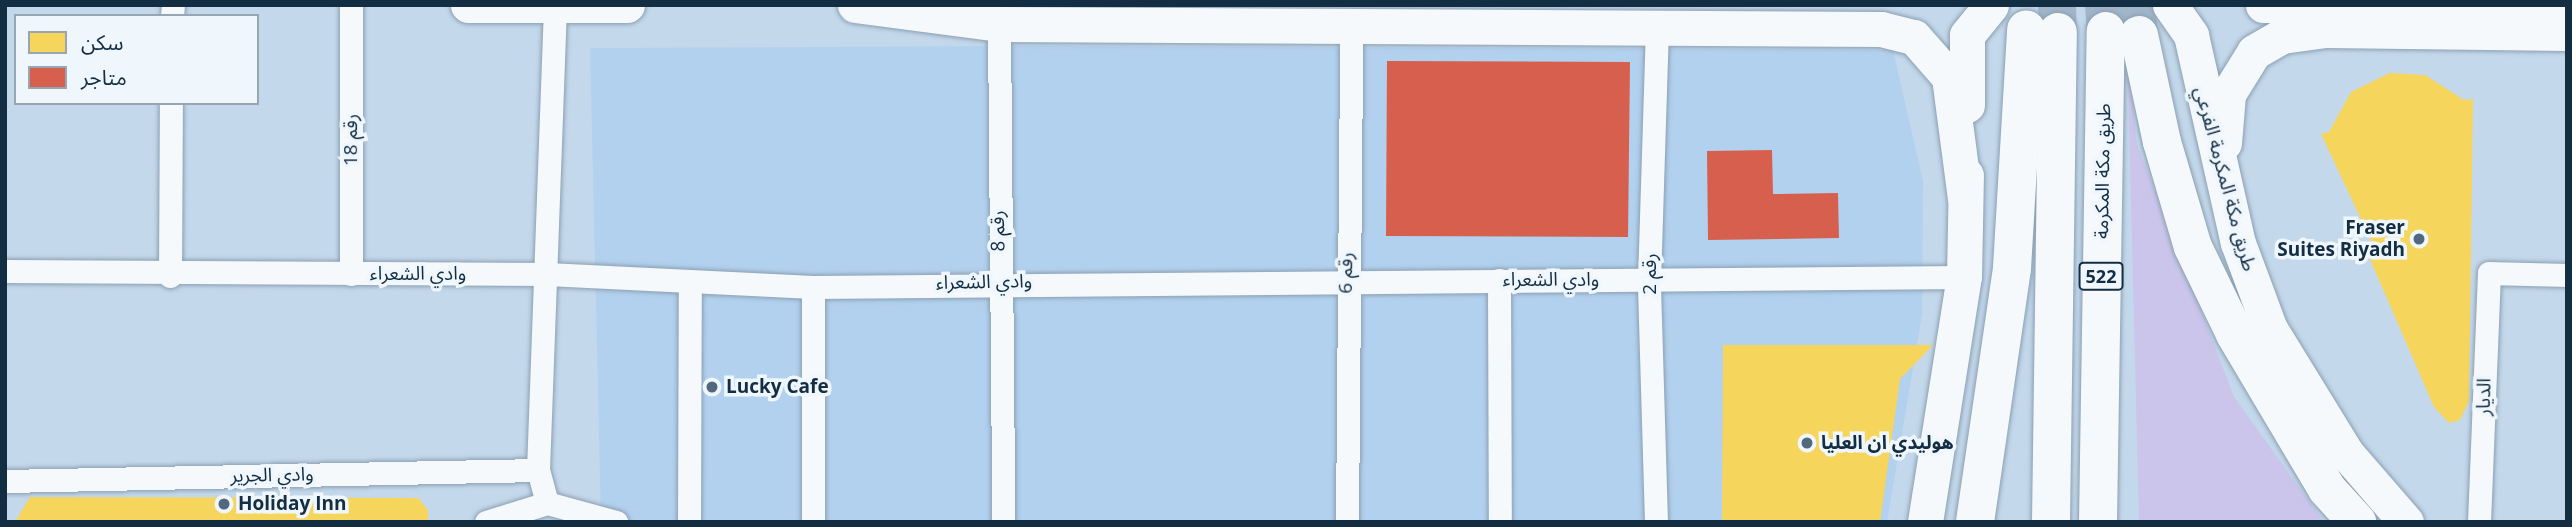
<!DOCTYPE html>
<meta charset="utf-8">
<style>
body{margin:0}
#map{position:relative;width:2572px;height:527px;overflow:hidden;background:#c4d8eb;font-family:"Open Sans","Noto Sans Arabic",sans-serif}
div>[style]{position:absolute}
.built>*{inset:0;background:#b2d1ef}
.green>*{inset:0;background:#cbc5eb}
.homes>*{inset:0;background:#f6d55c}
.shops>*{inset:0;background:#d6604d}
.highway-tunnel>*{height:38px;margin-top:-19px;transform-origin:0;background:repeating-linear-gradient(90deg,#a1b6c9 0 38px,transparent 0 57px)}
.roads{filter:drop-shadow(0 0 2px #8ba0b2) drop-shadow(0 0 2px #8ba0b2)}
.street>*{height:23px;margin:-11.5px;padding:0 11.5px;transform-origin:11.5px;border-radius:11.5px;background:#f6f9fc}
.primary>*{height:35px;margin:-17.5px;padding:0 17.5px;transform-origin:17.5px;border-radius:17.5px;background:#f6f9fc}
.highway>*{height:38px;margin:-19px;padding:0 19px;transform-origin:19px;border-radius:19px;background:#f6f9fc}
.dots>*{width:19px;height:19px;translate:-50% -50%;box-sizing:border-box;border:4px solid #eff6fc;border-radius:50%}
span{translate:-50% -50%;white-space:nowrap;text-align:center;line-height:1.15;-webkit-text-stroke:7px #eff6fc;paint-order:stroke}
.shield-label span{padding:2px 5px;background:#eff6fc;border:2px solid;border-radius:5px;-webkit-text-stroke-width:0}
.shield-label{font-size:18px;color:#132d43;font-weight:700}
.street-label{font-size:19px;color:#132d43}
.poi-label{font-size:19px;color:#132d43;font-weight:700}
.right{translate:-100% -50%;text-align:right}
.left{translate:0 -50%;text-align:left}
.frame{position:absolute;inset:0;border:7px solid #132d43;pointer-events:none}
.legend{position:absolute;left:14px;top:14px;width:245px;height:91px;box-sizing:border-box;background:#eff6fc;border:2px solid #97a6b2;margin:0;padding:9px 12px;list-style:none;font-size:21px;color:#132d43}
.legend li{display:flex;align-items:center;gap:14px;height:35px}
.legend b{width:35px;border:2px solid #97a6b2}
</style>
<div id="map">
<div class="built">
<div style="clip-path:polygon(996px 46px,1893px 50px,1923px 181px,1922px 315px,1887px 522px,601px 522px,590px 48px)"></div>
</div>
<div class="green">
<div style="clip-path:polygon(2127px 44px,2137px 144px,2234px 397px,2324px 522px,2139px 522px)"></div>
</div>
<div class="homes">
<div style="clip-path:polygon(2390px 73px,2425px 75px,2464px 100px,2473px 99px,2469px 401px,2460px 420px,2449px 423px,2434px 407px,2366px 250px,2375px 249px,2321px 134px,2329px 132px,2351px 92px)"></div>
<div style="clip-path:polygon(1723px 345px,1933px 345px,1900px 379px,1880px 522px,1722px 522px)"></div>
<div style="clip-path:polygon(30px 497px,418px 498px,428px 510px,428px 522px,15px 522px)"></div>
</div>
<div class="shops">
<div style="clip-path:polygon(1387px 61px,1630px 62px,1628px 237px,1386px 236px)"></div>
<div style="clip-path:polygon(1772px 150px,1773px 194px,1838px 193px,1839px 238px,1708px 240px,1707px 151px)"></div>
</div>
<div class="highway-tunnel">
<div style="left:2057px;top:5px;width:27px;rotate:88deg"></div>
<div style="left:2104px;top:5px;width:26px;rotate:86deg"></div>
<div style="left:2136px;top:5px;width:30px;rotate:84deg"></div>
</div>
<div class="roads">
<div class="street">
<div style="left:172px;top:16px;width:11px;rotate:-85deg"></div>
<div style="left:999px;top:24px;width:498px;rotate:89.5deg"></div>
<div style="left:5px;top:271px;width:542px;rotate:0.32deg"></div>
<div style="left:547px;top:274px;width:266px;rotate:2.8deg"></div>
<div style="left:813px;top:287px;width:1151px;rotate:-0.5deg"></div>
<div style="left:351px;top:274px;width:269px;rotate:-90deg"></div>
<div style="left:170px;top:276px;width:173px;rotate:-89.7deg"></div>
<div style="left:1499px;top:280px;width:242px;rotate:89.8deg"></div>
<div style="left:5px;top:481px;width:533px;rotate:-1.18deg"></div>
<div style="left:547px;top:503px;width:34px;rotate:-105deg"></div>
<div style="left:538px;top:470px;width:463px;rotate:-87.9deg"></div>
<div style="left:486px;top:522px;width:64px;rotate:-17.3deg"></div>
<div style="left:547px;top:503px;width:72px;rotate:15.4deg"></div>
<div style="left:689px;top:522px;width:241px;rotate:-89.8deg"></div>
<div style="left:813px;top:522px;width:235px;rotate:-90deg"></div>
<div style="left:1347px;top:522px;width:498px;rotate:-89.5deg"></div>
<div style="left:1656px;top:522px;width:241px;rotate:-91.7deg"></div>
<div style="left:1649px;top:281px;width:254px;rotate:-88.2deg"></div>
<div style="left:2479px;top:522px;width:249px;rotate:-87.7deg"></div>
<div style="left:2489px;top:273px;width:78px;rotate:1.5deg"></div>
</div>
<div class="primary">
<div style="left:468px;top:5px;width:159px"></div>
<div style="left:855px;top:5px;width:145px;rotate:7.5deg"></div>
<div style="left:999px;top:24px;width:882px;rotate:0.32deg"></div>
<div style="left:1881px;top:29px;width:34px;rotate:14deg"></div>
<div style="left:1914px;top:37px;width:53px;rotate:48.8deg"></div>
<div style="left:1949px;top:77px;width:122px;rotate:82.5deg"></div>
<div style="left:2170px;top:5px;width:37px;rotate:55deg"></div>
<div style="left:2191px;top:35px;width:213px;rotate:77.3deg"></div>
<div style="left:2238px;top:243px;width:92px;rotate:69.6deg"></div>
<div style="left:2270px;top:329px;width:147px;rotate:58.4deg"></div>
<div style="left:2347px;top:454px;width:90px;rotate:49.1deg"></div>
<div style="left:2263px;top:5px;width:304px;rotate:0.2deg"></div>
<div style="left:1967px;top:105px;width:70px;rotate:-90deg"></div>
<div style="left:1967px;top:35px;width:38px;rotate:-51deg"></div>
<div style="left:2224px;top:143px;width:49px;rotate:-85.3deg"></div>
<div style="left:2228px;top:94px;width:49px;rotate:-58.2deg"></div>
<div style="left:2254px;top:52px;width:32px;rotate:-30deg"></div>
<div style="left:2282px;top:36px;width:44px;rotate:-7.8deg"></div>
<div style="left:2326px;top:30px;width:241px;rotate:0.7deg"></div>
<div style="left:1925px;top:522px;width:248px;rotate:-81deg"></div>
<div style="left:1964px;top:277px;width:102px;rotate:-88.9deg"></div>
</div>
<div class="highway">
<div style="left:2139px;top:35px;width:109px;rotate:77.9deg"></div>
<div style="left:2162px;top:142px;width:109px;rotate:73.6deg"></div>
<div style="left:2193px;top:247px;width:97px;rotate:64.2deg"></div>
<div style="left:2235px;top:334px;width:180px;rotate:59.3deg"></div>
<div style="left:2327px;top:489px;width:45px;rotate:47.7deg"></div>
<div style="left:1975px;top:522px;width:257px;rotate:-81.7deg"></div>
<div style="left:2012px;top:268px;width:239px;rotate:-86.6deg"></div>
<div style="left:2051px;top:522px;width:490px;rotate:-89.2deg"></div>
<div style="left:2098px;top:522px;width:491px;rotate:-89.1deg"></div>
</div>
</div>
<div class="dots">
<div style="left:2419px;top:239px;background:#51697e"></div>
<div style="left:712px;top:387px;background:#51697e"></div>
<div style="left:1807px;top:443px;background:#51697e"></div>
<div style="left:224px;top:504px;background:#51697e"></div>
</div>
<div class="shield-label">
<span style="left:2101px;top:276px">522</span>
</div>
<div class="street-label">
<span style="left:351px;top:140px;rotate:-90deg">رقم 18</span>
<span style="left:2103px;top:171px;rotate:-89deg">طريق مكة المكرمة</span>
<span style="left:2225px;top:179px;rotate:75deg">طريق مكة المكرمة الفرعي</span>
<span style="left:998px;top:231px;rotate:-91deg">رقم 8</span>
<span style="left:1346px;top:273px;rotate:-89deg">رقم 6</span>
<span style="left:418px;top:274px">وادي الشعراء</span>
<span style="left:1650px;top:274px;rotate:-90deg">رقم 2</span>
<span style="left:1551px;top:280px">وادي الشعراء</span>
<span style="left:984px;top:282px;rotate:-1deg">وادي الشعراء</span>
<span style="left:2484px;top:397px;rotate:-88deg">الديار</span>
<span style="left:272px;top:475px;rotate:-1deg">وادي الجرير</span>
</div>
<div class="poi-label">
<span class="right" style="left:2405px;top:239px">Fraser<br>Suites Riyadh</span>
<span class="left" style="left:726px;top:387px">Lucky Cafe</span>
<span class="left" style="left:1821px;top:443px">هوليدي ان العليا</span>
<span class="left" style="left:238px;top:504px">Holiday Inn</span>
</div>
<div class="frame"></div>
<ul class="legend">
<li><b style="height:19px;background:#f6d55c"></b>سكن</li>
<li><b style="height:19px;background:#d6604d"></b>متاجر</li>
</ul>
</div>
